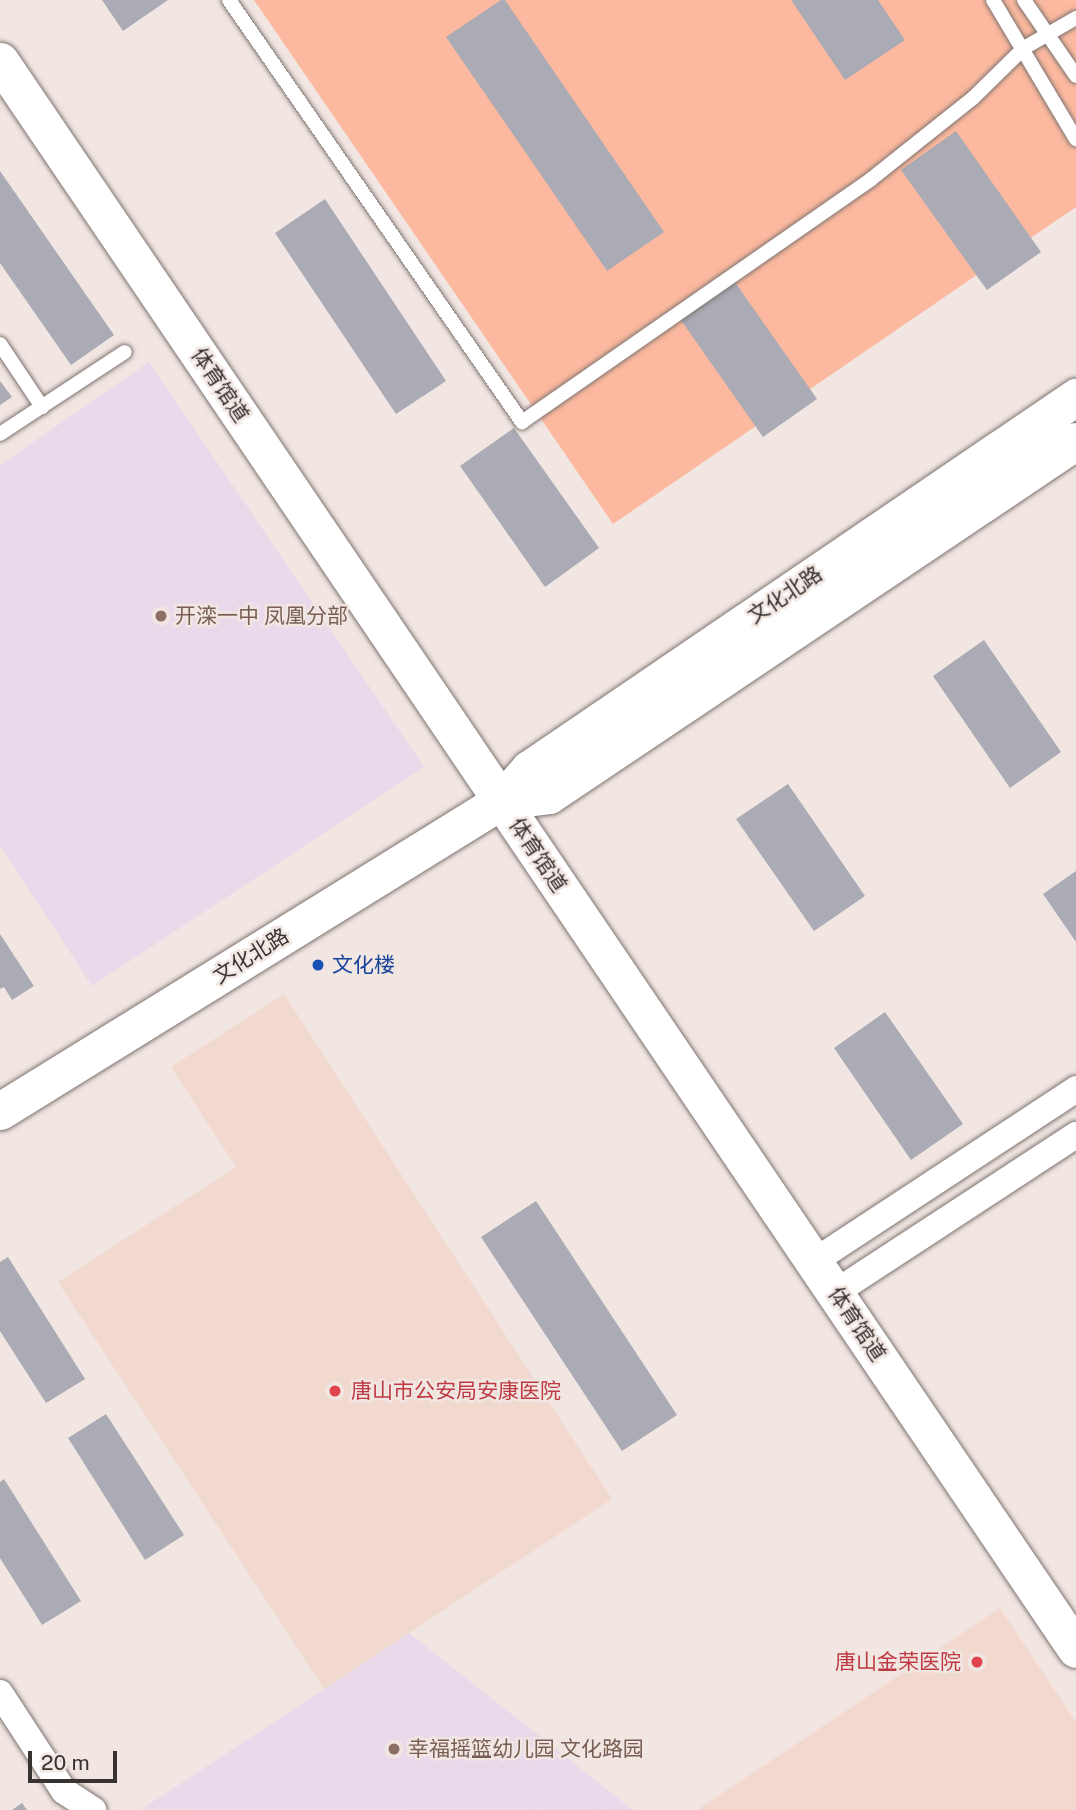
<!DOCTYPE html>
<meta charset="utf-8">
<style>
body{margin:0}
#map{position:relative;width:1076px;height:1810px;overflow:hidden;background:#f1e6e2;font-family:"Public Sans","Noto Sans SC",sans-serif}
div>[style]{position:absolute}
.education>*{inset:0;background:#e9d9eb}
.medical>*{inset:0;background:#f1d9cf}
.green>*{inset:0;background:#fcb99f}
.building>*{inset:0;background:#aaabb4}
.roads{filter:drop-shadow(0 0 2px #7e7470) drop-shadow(0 0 2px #7e7470)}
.lane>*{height:14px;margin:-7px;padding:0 7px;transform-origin:7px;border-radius:7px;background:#fff}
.street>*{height:26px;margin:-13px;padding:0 13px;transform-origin:13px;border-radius:13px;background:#fff}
.secondary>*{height:37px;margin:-18.5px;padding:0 18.5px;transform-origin:18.5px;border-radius:18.5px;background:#fff}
.dots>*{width:19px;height:19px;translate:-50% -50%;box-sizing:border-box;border:4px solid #f1e6e2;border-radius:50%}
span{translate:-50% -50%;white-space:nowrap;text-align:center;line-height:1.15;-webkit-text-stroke:5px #f1e6e2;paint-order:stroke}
.street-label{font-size:21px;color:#373331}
.education-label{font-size:21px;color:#785e54}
.left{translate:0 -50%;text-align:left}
.transit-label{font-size:21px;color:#164399}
.health-label{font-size:21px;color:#be3a42}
.right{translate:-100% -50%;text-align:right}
.scale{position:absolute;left:28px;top:1751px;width:89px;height:32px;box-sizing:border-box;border:4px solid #373331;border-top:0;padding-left:9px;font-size:21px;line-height:24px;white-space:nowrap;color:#373331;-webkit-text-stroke:5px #f1e6e2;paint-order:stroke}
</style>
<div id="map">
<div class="education">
<div style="clip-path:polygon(149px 362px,424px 767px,92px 986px,0 846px,0 465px)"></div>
<div style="clip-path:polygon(409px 1633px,633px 1810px,142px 1809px)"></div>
</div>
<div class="medical">
<div style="clip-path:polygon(284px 994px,612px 1499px,324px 1689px,58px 1282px,236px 1167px,171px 1067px)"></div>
<div style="clip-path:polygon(1000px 1608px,1076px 1722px,1076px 1810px,697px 1810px)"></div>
</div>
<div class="green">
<div style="clip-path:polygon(254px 0,1076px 0,1076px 207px,613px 524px)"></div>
</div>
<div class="building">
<div style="clip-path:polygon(102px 0,168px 0,123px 31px)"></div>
<div style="clip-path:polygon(501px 0,505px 0,664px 232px,607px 271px,446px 37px)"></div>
<div style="clip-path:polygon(791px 0,878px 0,905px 40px,845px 80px)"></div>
<div style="clip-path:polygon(956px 131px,1041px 252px,987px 290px,901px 170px)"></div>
<div style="clip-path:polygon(0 171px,114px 335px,71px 365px,0 263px)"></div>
<div style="clip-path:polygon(325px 199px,446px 381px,396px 414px,275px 233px)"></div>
<div style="clip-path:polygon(732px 278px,817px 399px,763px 437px,678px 316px)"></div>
<div style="clip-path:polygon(0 381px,12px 397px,0 405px)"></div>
<div style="clip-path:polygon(514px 428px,599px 548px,545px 587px,460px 466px)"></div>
<div style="clip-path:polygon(984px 640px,1061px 752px,1010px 788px,933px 676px)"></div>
<div style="clip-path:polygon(788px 784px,865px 896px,814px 931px,736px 819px)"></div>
<div style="clip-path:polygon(1076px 871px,1076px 942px,1043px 894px)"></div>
<div style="clip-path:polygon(0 934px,34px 986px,12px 1000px,4px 987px,0 989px)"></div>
<div style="clip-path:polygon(885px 1012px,963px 1124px,911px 1160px,834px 1048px)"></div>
<div style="clip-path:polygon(536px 1201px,677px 1415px,622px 1451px,481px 1237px)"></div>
<div style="clip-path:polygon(8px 1257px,85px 1379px,46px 1403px,0 1331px,0 1262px)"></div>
<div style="clip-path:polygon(106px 1414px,184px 1535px,145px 1560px,68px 1438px)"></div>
<div style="clip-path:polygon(4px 1479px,81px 1601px,42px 1625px,0 1558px,0 1482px)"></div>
<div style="clip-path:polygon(22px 1803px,27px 1810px,12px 1810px)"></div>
</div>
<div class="roads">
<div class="lane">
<div style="left:229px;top:0;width:514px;rotate:55.23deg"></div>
<div style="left:522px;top:422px;width:424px;rotate:-34.8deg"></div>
<div style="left:870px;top:180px;width:132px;rotate:-38.5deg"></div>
<div style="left:973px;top:98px;width:71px;rotate:-44.4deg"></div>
<div style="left:1024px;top:48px;width:60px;rotate:-30deg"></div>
<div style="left:993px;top:0;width:162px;rotate:59.2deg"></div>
<div style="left:1024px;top:0;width:92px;rotate:55.6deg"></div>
<div style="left:0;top:344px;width:76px;rotate:56.3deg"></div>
<div style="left:0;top:434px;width:149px;rotate:-33.3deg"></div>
</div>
<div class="street">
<div style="left:813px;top:1262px;width:315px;rotate:-33.3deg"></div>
<div style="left:836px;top:1292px;width:287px;rotate:-33.2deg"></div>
<div style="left:0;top:1693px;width:117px;rotate:56.9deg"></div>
<div style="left:64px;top:1791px;width:35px;rotate:33deg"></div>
</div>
<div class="secondary">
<div style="left:0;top:61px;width:1918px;rotate:55.88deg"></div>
<div style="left:501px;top:801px;width:48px;rotate:-7.1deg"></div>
<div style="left:549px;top:795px;width:635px;rotate:-33.89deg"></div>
<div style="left:0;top:1111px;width:589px;rotate:-31.75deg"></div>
<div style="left:501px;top:801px;width:43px;rotate:-48.8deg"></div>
<div style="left:529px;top:769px;width:662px;rotate:-34.22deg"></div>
</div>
</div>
<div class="dots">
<div style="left:161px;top:616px;background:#8d6e63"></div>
<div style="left:318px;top:965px;background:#1a4fb4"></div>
<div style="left:335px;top:1391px;background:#e0444e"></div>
<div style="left:977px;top:1662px;background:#e0444e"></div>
<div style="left:394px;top:1749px;background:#8d6e63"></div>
</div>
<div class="street-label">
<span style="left:220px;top:385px;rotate:56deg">体育馆道</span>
<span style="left:785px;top:595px;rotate:-34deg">文化北路</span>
<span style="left:538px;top:855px;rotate:56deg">体育馆道</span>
<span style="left:251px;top:956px;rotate:-32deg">文化北路</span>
<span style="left:857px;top:1324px;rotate:56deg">体育馆道</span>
</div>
<div class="education-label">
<span class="left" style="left:175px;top:616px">开滦一中 凤凰分部</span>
<span class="left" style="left:408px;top:1749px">幸福摇篮幼儿园 文化路园</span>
</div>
<div class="transit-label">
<span class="left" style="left:332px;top:965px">文化楼</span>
</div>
<div class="health-label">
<span class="left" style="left:351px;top:1391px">唐山市公安局安康医院</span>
<span class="right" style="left:961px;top:1662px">唐山金荣医院</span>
</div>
<div class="scale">20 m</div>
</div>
